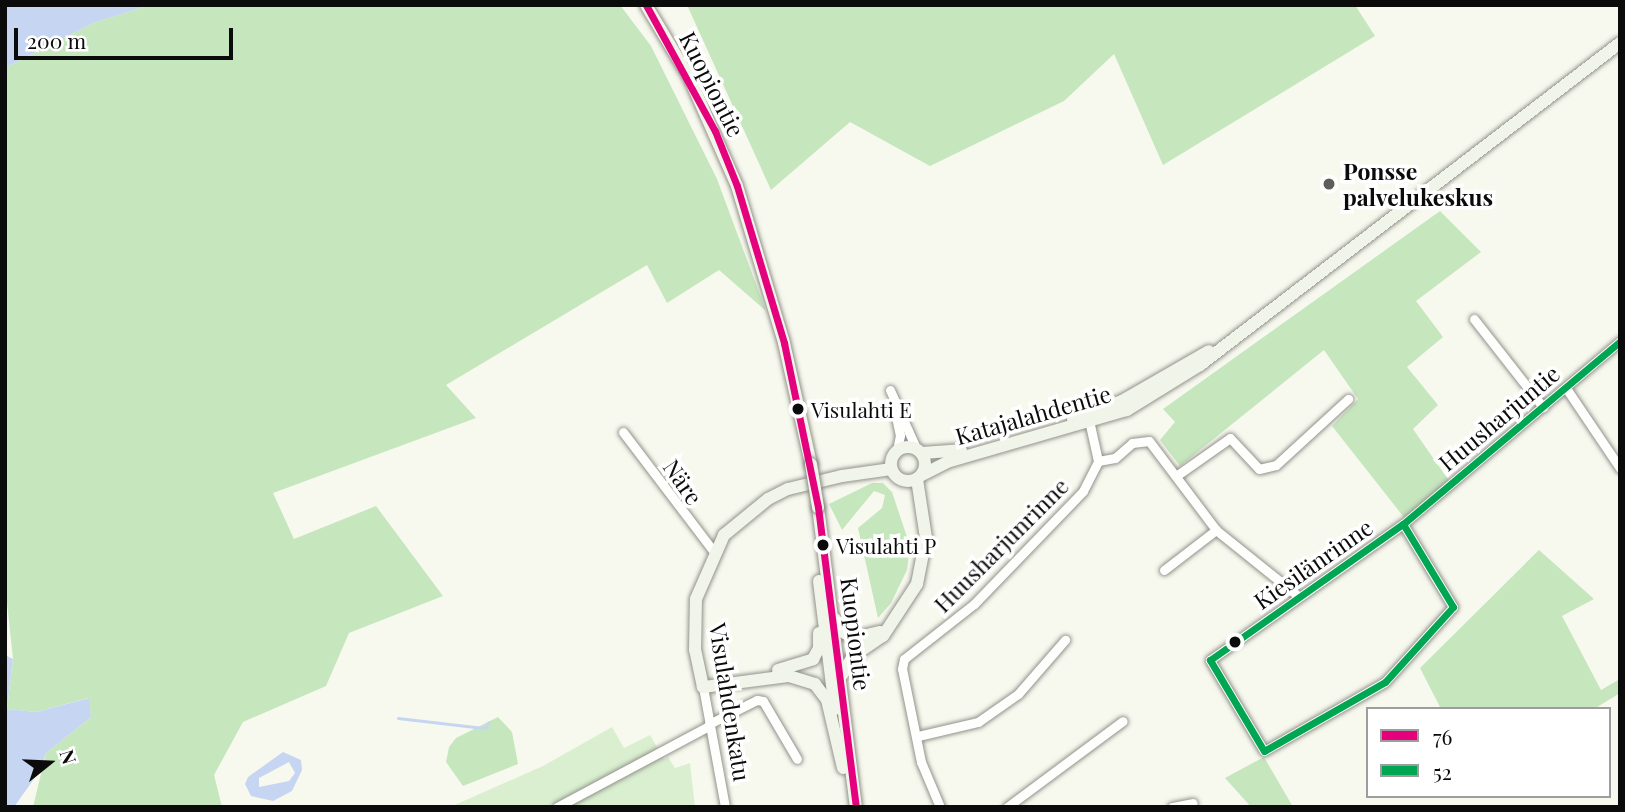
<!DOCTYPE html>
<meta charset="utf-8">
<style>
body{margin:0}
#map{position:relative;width:1625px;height:812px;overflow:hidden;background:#f8f9ee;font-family:"Playfair Display",serif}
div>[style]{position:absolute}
.green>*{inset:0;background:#d9efcf}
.forest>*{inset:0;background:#c6e6bd}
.water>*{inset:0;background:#c6d5f2}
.stream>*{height:2.5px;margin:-1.25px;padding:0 1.25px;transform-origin:1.25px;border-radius:1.25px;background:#c6d5f2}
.roads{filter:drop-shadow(0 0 2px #92928d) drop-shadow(0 0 2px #92928d)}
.street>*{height:9px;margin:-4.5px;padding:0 4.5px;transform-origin:4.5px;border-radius:4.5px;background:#fefefc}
.secondary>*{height:12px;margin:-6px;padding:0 6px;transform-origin:6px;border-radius:6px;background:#f1f4e8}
.secondary>.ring{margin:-6px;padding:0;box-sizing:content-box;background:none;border:12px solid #f1f4e8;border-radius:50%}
.bridges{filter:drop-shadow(0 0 2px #888984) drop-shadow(0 0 2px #888984)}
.secondary-bridge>*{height:12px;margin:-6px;padding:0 6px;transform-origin:6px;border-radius:6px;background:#f1f4e8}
.bus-1>*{height:7px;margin:-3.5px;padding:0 3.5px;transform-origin:3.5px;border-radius:3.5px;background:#e5007d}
.bus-2>*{height:7px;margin:-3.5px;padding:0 3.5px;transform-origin:3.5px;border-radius:3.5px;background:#00a651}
.dots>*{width:19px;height:19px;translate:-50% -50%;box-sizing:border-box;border:4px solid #fff;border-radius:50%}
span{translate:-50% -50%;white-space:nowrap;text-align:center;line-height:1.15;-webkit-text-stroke:7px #fff;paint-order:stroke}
.bus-label{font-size:21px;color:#0b0b0b}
.left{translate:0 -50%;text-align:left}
.street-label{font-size:23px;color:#0b0b0b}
.poi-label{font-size:23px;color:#0b0b0b;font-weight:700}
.frame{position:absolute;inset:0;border:7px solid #0b0b0b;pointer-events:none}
.legend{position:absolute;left:1366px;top:707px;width:245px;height:91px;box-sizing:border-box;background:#fff;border:2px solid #9d9d9d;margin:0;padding:9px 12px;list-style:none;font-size:21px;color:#0b0b0b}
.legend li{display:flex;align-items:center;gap:14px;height:35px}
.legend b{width:35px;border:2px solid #9d9d9d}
.north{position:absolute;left:14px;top:728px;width:70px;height:70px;-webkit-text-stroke:5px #fff;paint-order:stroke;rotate:72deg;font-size:19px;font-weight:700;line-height:28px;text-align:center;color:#0b0b0b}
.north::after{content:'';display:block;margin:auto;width:24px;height:32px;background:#0b0b0b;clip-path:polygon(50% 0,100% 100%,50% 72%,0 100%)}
.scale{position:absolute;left:14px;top:28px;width:219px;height:32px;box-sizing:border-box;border:4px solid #0b0b0b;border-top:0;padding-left:9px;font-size:21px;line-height:24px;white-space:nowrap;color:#0b0b0b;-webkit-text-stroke:5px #fff;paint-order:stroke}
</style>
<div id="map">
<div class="green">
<div style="clip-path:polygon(612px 727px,624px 748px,650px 735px,664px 759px,668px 757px,675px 768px,690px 763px,695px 807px,450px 807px,543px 766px)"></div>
</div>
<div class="forest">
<div style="clip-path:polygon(150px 5px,620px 5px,651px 46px,717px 179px,766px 311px,719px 270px,667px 303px,647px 265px,446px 385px,476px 418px,273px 493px,294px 539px,376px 506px,443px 596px,349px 633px,326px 686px,243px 722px,214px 775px,222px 807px,33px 807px,46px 753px,91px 717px,88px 698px,36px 712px,7px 709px,13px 659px,5px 584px,5px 68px,93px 23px)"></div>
<div style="clip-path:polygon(687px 5px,1355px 5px,1375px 36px,1163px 165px,1114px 54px,1064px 101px,930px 166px,850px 122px,771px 190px)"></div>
<div style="clip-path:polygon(1440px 211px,1481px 252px,1416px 301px,1443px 337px,1407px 367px,1438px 405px,1413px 429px,1454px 488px,1410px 525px,1332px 426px,1358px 399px,1324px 350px,1180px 466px,1160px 440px,1175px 422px,1163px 409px)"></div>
<div style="clip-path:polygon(872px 483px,883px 483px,892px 492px,910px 546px,907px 570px,891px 603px,878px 618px,858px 528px,882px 508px,885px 495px,874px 491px,842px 530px,829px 504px)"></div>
<div style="clip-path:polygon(1539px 550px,1594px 599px,1562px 616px,1601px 690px,1620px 679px,1620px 693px,1594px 709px,1441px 709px,1420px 668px)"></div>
<div style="clip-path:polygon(498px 717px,512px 732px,518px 764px,463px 786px,446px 762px,449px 747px,456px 738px)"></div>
<div style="clip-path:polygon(1264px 757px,1293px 807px,1251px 807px,1225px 778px)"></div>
</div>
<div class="water">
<div style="clip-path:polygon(5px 5px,150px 5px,93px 23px,5px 68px)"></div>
<div style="clip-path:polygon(5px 655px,13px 659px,7px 709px,36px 712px,89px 698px,91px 717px,46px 753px,41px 769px,14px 807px,5px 807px)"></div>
<div style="clip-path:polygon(evenodd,283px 752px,301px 760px,302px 770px,292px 791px,273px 801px,251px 796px,245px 784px,248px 777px,283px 752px,289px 762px,295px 773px,289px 781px,259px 787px,259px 778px,289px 762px)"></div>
</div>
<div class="stream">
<div style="left:398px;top:718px;width:88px;rotate:6.6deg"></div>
<div style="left:485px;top:728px;width:6px;rotate:-59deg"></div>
</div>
<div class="roads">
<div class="street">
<div style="left:1474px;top:319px;width:112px;rotate:51.9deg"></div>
<div style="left:1566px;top:388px;width:97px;rotate:56deg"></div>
<div style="left:890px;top:390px;width:64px;rotate:65.9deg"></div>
<div style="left:895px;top:412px;width:24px;rotate:78deg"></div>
<div style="left:900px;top:435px;width:16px;rotate:101deg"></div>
<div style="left:623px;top:432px;width:151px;rotate:52.8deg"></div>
<div style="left:1098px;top:461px;width:17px;rotate:-10deg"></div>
<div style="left:1115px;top:458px;width:23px;rotate:-41deg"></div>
<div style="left:1132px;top:443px;width:17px;rotate:-7deg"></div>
<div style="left:1149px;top:441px;width:111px;rotate:53deg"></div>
<div style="left:1216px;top:530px;width:105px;rotate:38.8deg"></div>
<div style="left:1176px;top:476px;width:66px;rotate:-35.1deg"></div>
<div style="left:1230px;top:438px;width:42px;rotate:46.9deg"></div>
<div style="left:1259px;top:469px;width:17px;rotate:-13deg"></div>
<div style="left:1276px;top:465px;width:98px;rotate:-42.5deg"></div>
<div style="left:1403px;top:524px;width:97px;rotate:58.9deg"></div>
<div style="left:1453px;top:607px;width:101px;rotate:132.2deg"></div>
<div style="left:1385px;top:682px;width:139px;rotate:150.3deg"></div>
<div style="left:1264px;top:751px;width:106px;rotate:-120.7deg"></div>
<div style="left:1210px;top:660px;width:236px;rotate:-35.2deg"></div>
<div style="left:1403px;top:524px;width:284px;rotate:-40.1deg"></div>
<div style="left:1164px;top:570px;width:66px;rotate:-37.6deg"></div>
<div style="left:703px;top:687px;width:122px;rotate:79.6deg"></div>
<div style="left:709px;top:724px;width:54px;rotate:-26.6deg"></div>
<div style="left:757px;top:700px;width:6px;rotate:9deg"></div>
<div style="left:763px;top:701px;width:67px;rotate:59.6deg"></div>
<div style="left:918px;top:736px;width:62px;rotate:-13.1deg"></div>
<div style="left:978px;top:722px;width:49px;rotate:-35deg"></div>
<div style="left:1018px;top:694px;width:72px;rotate:-49deg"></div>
<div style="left:557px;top:807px;width:172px;rotate:-28.1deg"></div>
<div style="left:940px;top:807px;width:49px;rotate:-112.9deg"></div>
<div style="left:921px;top:762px;width:95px;rotate:-101.5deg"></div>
<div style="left:902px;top:669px;width:10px;rotate:-79deg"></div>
<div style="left:904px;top:659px;width:89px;rotate:-38.2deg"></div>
<div style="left:974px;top:604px;width:157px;rotate:-46deg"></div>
<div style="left:1083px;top:491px;width:34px;rotate:-63deg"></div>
<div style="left:1098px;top:461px;width:46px;rotate:-102.5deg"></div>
<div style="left:1007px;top:807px;width:144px;rotate:-36.6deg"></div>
<div style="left:1172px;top:807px;width:21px;rotate:-11deg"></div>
</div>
<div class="secondary">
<div style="left:646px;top:5px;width:84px;rotate:59.2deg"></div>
<div style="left:689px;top:77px;width:119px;rotate:66.2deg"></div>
<div style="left:737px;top:186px;width:164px;rotate:73.3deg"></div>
<div style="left:784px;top:343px;width:124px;rotate:77.4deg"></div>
<div style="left:1073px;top:419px;width:52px;rotate:-20.2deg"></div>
<div style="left:1122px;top:401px;width:100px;rotate:-29.9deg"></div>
<div class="ring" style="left:891px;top:447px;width:22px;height:22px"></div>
<div style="left:922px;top:453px;width:39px;rotate:-4deg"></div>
<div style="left:922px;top:475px;width:31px;rotate:-27deg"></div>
<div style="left:950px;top:461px;width:184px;rotate:-16.1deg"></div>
<div style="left:1127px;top:410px;width:86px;rotate:-31.7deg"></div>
<div style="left:1200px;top:365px;width:529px;rotate:-37.48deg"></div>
<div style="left:818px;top:507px;width:302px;rotate:82.8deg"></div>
<div style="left:819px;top:581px;width:129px;rotate:82.9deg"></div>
<div style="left:835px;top:619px;width:15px;rotate:58deg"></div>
<div style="left:843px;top:632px;width:13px;rotate:29deg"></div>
<div style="left:854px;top:638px;width:27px;rotate:-13deg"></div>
<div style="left:778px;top:670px;width:37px;rotate:-17deg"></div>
<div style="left:813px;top:659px;width:13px;rotate:-61deg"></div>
<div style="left:819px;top:648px;width:15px;rotate:-90deg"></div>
<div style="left:842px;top:675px;width:22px;rotate:-60deg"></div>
<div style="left:853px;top:656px;width:36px;rotate:-34deg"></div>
<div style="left:883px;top:636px;width:62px;rotate:-56.8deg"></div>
<div style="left:917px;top:584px;width:47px;rotate:-78.9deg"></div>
<div style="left:926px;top:538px;width:60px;rotate:-98.7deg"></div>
<div style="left:843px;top:768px;width:70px;rotate:-103.2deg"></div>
<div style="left:827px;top:700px;width:20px;rotate:-127deg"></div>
<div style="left:815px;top:684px;width:28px;rotate:-163deg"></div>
<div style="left:788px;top:676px;width:86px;rotate:172.6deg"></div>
<div style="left:703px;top:687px;width:38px;rotate:-102deg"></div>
<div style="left:695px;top:650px;width:51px;rotate:-88.9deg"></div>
<div style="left:696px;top:599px;width:70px;rotate:-66.4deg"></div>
<div style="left:724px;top:535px;width:57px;rotate:-39.3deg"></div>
<div style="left:768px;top:499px;width:22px;rotate:-27deg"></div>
<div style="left:788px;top:489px;width:56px;rotate:-13.5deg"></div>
<div style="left:842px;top:476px;width:50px;rotate:-8deg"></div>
</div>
</div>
<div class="bridges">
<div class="secondary-bridge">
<div style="left:811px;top:464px;width:44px;rotate:80.8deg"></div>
</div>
</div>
<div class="bus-1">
<div style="left:646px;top:5px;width:144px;rotate:61.3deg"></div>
<div style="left:715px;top:131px;width:59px;rotate:68.2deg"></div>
<div style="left:737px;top:186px;width:164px;rotate:73.3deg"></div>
<div style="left:784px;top:343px;width:167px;rotate:78.3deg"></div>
<div style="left:818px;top:507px;width:302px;rotate:82.8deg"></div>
</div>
<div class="bus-2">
<div style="left:1403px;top:524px;width:97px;rotate:58.9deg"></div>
<div style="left:1453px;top:607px;width:101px;rotate:132.2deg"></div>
<div style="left:1385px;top:682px;width:139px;rotate:150.3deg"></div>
<div style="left:1264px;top:751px;width:106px;rotate:-120.7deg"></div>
<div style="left:1210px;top:660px;width:236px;rotate:-35.2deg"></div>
<div style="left:1403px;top:524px;width:284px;rotate:-40.1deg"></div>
</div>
<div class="dots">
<div style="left:1329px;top:184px;background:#5e5e5a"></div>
<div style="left:798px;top:409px;background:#0b0b0b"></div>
<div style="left:823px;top:545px;background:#0b0b0b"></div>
<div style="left:1235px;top:642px;background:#0b0b0b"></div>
</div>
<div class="bus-label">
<span class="left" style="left:811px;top:409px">Visulahti E</span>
<span class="left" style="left:836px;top:545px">Visulahti P</span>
</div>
<div class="street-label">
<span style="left:712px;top:84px;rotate:63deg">Kuopiontie</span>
<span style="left:1033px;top:415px;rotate:-16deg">Katajalahdentie</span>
<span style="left:1499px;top:418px;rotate:-40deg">Huusharjuntie</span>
<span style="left:683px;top:482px;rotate:55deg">Näre</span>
<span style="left:1001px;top:545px;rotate:-45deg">Huusharjunrinne</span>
<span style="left:1313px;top:564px;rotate:-35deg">Kiesilänrinne</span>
<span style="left:856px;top:634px;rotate:83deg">Kuopiontie</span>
<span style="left:730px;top:702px;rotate:81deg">Visulahdenkatu</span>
</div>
<div class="poi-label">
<span class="left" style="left:1343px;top:184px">Ponsse<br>palvelukeskus</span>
</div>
<div class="frame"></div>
<ul class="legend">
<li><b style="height:9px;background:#e5007d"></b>76</li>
<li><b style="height:9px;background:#00a651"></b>52</li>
</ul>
<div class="north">N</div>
<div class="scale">200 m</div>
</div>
